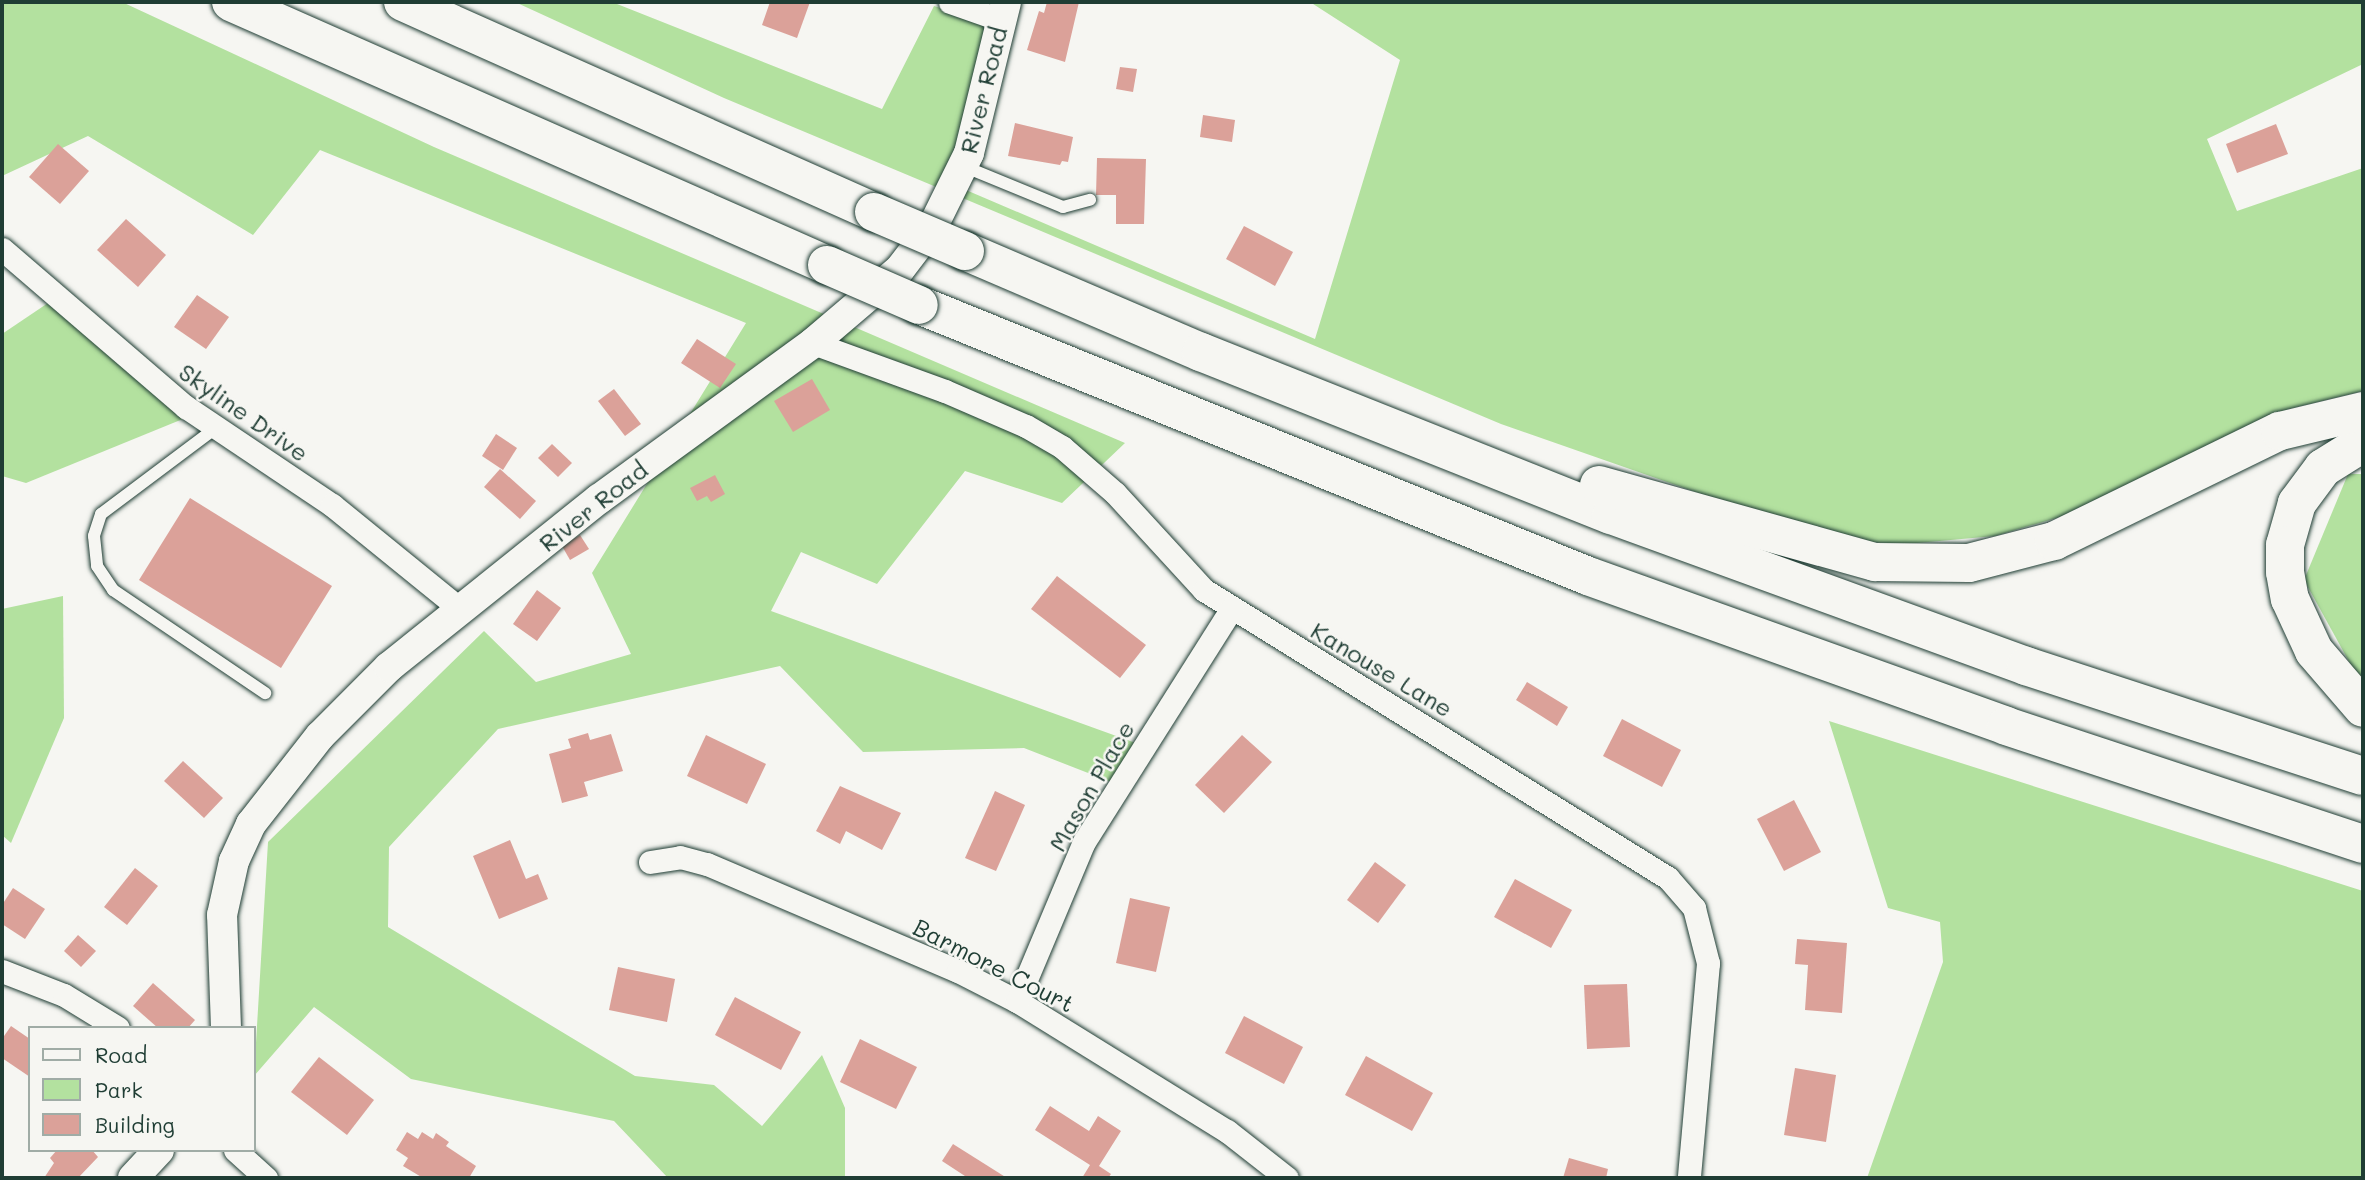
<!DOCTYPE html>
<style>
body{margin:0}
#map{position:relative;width:2365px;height:1180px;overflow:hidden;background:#f6f6f2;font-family:Mali,sans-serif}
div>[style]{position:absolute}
.green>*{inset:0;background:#b3e19f}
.building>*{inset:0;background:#dba199}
.roads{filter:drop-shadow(0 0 2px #1f3d34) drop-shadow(0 0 2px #1f3d34)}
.service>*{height:12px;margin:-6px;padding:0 6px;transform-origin:6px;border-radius:6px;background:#f6f6f2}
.minor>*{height:23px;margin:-11.5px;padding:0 11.5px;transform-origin:11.5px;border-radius:11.5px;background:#f6f6f2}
.tertiary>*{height:30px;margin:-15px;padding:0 15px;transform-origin:15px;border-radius:15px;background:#f6f6f2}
.motorway>*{height:38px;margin:-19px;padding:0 19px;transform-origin:19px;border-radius:19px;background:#f6f6f2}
.bridges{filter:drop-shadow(0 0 2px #1f3d34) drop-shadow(0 0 2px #1f3d34)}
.motorway-bridge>*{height:38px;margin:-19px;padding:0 19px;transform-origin:19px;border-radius:19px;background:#f6f6f2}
span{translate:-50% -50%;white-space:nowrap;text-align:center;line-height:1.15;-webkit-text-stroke:5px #f6f6f2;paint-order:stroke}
.street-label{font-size:24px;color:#1f3d34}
.frame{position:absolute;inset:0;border:4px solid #1f3d34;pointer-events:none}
.legend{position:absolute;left:28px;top:1026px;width:228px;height:126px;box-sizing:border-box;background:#f6f6f2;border:2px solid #a0aca6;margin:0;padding:9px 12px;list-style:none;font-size:21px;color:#1f3d34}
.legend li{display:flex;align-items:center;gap:14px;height:35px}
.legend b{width:35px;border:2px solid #a0aca6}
</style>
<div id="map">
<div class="green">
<div style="clip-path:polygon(2px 2px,122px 2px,434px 147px,1125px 443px,1062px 503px,965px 471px,877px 584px,801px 552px,771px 611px,1144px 746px,1124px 787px,1024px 748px,863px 752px,780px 666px,498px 729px,389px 847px,388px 927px,635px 1076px,714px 1085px,762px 1126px,822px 1055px,845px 1108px,845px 1178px,668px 1178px,614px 1121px,411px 1079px,314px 1007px,254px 1076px,268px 842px,484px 631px,536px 682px,631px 654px,592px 573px,746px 323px,320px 150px,253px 235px,88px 136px,2px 176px)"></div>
<div style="clip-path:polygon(515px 2px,612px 2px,882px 109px,934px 6px,1008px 28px,966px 190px,1315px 339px,1400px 60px,1310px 2px,2363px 2px,2363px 64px,2207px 139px,2237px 211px,2363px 168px,2363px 391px,2293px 408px,2077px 512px,1995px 536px,1906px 544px,1833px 540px,1501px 424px,724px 98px)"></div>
<div style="clip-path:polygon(51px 301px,200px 412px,26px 483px,2px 476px,2px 334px)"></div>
<div style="clip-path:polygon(2348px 474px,2363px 474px,2363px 687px,2304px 580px)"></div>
<div style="clip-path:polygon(63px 596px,64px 718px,11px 843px,2px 835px,2px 609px)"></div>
<div style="clip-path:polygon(1829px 721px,2363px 891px,2363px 1178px,1867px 1178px,1943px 962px,1940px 922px,1888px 908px)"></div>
</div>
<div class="building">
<div style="clip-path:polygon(770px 2px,810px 2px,797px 38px,762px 25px)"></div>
<div style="clip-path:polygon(1047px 2px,1079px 2px,1065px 62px,1027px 50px,1039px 11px,1044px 13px)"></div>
<div style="clip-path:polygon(1120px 67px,1137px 69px,1133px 92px,1116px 89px)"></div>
<div style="clip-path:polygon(1203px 115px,1235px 120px,1232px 142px,1200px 137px)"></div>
<div style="clip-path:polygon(1015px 123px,1073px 137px,1068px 162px,1062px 161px,1060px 165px,1008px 156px)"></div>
<div style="clip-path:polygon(2276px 124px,2288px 154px,2237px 173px,2226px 144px)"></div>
<div style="clip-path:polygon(58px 144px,89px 171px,60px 204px,29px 177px)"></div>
<div style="clip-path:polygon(1097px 158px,1146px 159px,1144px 224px,1116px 224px,1116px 195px,1096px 195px)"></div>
<div style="clip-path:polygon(126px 219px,166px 255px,138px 287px,97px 250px)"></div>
<div style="clip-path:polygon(1244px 226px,1293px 252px,1275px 286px,1226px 259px)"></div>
<div style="clip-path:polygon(197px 295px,229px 317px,206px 349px,174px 327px)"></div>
<div style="clip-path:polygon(697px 339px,736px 364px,720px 388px,681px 363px)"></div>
<div style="clip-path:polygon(812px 379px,830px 410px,793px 432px,774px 401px)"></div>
<div style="clip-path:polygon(614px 389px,641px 424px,625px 436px,598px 401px)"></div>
<div style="clip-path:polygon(496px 434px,517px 448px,503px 470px,482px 456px)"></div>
<div style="clip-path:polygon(552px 444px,572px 463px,558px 477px,538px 458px)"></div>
<div style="clip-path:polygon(500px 469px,536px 501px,520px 519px,484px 487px)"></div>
<div style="clip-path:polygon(715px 475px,725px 494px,711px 502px,707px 496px,697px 501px,690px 488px)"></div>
<div style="clip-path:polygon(190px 498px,332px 586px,281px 668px,139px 580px)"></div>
<div style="clip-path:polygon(580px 535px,589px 549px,570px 560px,562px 546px)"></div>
<div style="clip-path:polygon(1057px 576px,1146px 645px,1120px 678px,1031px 609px)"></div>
<div style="clip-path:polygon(537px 590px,561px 608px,537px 641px,513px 624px)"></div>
<div style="clip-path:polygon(1527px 682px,1568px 707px,1557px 726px,1516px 700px)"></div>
<div style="clip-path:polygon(1622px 719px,1681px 750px,1662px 787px,1603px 756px)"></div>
<div style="clip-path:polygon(588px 733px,590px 740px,611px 734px,623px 771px,584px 782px,588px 796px,562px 803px,549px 754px,571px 748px,568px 739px)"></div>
<div style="clip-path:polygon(706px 735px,766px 764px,747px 804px,687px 776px)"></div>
<div style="clip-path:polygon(1242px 735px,1272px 762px,1224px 813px,1195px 785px)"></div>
<div style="clip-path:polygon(183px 761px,223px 798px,204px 818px,164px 781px)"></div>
<div style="clip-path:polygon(840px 786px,901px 813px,882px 850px,846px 831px,840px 844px,816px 831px)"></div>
<div style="clip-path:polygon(995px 791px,1025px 805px,996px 871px,965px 858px)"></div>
<div style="clip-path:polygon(1794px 800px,1821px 852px,1784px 871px,1757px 819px)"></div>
<div style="clip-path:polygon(510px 840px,526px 879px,538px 874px,548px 899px,499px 919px,473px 856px)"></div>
<div style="clip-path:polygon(1375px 862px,1406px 885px,1378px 923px,1347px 900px)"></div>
<div style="clip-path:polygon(135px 868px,158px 886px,127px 925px,104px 907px)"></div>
<div style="clip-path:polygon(1515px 879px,1572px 910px,1551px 948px,1494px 917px)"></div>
<div style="clip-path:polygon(13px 888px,45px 909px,25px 939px,2px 924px,2px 905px)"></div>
<div style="clip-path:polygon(1130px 898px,1170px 907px,1156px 972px,1116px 963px)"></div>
<div style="clip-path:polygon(78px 935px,96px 951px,81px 967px,64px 951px)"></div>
<div style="clip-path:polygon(1797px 939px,1847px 943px,1842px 1013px,1805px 1010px,1808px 965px,1795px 964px)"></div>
<div style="clip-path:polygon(618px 967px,675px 979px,667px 1022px,609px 1010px)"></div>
<div style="clip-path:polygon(153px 983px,195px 1020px,188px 1028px,158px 1028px,133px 1006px)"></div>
<div style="clip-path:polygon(1627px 984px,1630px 1047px,1587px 1049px,1584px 985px)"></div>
<div style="clip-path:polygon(735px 997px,801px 1032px,781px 1070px,715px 1035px)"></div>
<div style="clip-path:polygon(1244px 1016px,1303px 1047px,1284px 1084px,1225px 1053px)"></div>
<div style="clip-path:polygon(11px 1026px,30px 1039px,30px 1077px,2px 1058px,2px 1039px)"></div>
<div style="clip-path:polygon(860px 1039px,917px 1067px,896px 1109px,840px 1082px)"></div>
<div style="clip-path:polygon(1366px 1056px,1433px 1093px,1412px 1131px,1345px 1095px)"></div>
<div style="clip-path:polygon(319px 1057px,374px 1100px,347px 1135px,291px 1092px)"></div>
<div style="clip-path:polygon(1795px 1068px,1836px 1075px,1826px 1142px,1784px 1135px)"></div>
<div style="clip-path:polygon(1050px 1106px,1089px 1131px,1098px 1116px,1121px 1131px,1099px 1166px,1111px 1174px,1108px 1178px,1082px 1178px,1090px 1165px,1035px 1130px)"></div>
<div style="clip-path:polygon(407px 1132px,418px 1139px,422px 1132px,433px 1139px,436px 1133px,449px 1142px,446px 1146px,476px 1166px,469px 1178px,423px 1178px,403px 1166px,408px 1158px,396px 1150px)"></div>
<div style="clip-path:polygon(953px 1144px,1007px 1178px,968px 1178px,942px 1161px)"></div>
<div style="clip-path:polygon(57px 1150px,92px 1150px,98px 1157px,78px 1178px,44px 1178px,54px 1163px,50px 1158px)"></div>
<div style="clip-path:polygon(1569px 1158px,1608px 1169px,1606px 1178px,1563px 1178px)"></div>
</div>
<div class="roads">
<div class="service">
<div style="left:963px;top:166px;width:108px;rotate:22.3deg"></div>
<div style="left:1063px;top:207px;width:28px;rotate:-15deg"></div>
<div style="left:217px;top:427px;width:145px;rotate:143.1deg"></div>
<div style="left:101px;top:514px;width:23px;rotate:108deg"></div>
<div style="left:94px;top:536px;width:30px;rotate:84deg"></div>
<div style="left:97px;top:566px;width:29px;rotate:56deg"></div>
<div style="left:113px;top:590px;width:184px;rotate:34.1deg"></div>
</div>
<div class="minor">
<div style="left:950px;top:2px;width:54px;rotate:19.4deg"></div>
<div style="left:2px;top:249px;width:243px;rotate:40.7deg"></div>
<div style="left:186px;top:407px;width:176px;rotate:33.9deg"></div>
<div style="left:332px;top:505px;width:166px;rotate:39.1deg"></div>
<div style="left:813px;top:343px;width:140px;rotate:20deg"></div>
<div style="left:945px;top:391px;width:88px;rotate:23.4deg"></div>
<div style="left:1026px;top:426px;width:42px;rotate:30.3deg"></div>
<div style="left:1062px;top:447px;width:70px;rotate:41deg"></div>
<div style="left:1115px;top:493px;width:132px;rotate:47.5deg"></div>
<div style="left:1204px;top:590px;width:546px;rotate:31.83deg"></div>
<div style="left:1668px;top:878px;width:40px;rotate:49deg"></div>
<div style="left:1694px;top:908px;width:57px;rotate:75.7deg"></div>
<div style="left:1708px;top:963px;width:216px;rotate:95.1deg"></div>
<div style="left:650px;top:862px;width:30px;rotate:-9deg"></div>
<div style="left:680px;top:857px;width:28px;rotate:15deg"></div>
<div style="left:707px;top:864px;width:273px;rotate:23.1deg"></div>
<div style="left:958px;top:971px;width:66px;rotate:27deg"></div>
<div style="left:1017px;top:1001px;width:247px;rotate:31.8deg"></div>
<div style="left:1227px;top:1131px;width:76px;rotate:38.1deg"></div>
<div style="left:2px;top:971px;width:66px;rotate:21.2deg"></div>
<div style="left:64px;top:995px;width:63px;rotate:31.4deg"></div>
<div style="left:1017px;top:1001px;width:173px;rotate:-67.2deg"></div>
<div style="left:1084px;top:842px;width:277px;rotate:-57.7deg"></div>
<div style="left:235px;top:1150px;width:42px;rotate:42.1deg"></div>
</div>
<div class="tertiary">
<div style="left:226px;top:1028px;width:113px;rotate:-92deg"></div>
<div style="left:222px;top:915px;width:55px;rotate:-77.5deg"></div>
<div style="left:234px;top:861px;width:41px;rotate:-65.3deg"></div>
<div style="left:251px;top:824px;width:112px;rotate:-51.9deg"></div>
<div style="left:320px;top:736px;width:98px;rotate:-45deg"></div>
<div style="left:389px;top:667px;width:269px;rotate:-38.7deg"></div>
<div style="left:599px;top:499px;width:265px;rotate:-36.1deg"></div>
<div style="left:813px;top:343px;width:114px;rotate:-40.4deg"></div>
<div style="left:900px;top:269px;width:54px;rotate:-52.5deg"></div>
<div style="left:933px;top:226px;width:81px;rotate:-63.7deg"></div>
<div style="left:969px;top:153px;width:155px;rotate:-76.2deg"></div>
<div style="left:133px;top:1178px;width:38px;rotate:-47deg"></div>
</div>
<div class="motorway">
<div style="left:231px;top:2px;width:651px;rotate:23.81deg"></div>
<div style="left:403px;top:2px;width:516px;rotate:24.03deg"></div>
<div style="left:965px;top:251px;width:257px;rotate:23.2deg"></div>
<div style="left:1201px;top:352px;width:441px;rotate:21.7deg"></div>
<div style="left:1611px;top:515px;width:442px;rotate:20deg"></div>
<div style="left:2026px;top:666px;width:354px;rotate:18.1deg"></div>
<div style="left:919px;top:305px;width:722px;rotate:22.05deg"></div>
<div style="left:1588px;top:576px;width:444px;rotate:19.7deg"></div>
<div style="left:2006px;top:726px;width:376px;rotate:18.3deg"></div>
<div style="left:2363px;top:443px;width:47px;rotate:148deg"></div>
<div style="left:2323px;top:468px;width:44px;rotate:126.6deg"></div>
<div style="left:2297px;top:503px;width:44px;rotate:105.9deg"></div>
<div style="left:2285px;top:545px;width:27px;rotate:90deg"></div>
<div style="left:2285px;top:572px;width:27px;rotate:80deg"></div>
<div style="left:2290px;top:599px;width:57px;rotate:65.2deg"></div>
<div style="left:2314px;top:651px;width:75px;rotate:49.3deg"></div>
<div style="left:1599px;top:485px;width:287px;rotate:15.6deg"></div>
<div style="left:1875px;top:562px;width:94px;rotate:0.6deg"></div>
<div style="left:1969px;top:563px;width:88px;rotate:-14.5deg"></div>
<div style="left:2054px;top:541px;width:251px;rotate:-26deg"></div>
<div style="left:2280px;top:431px;width:85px;rotate:-13.5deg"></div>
</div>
</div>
<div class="bridges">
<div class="motorway-bridge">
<div style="left:874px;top:212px;width:99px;rotate:23.2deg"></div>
<div style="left:827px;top:265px;width:100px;rotate:23.5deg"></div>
</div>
</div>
<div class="street-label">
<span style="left:983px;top:90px;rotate:-76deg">River Road</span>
<span style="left:244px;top:412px;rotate:35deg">Skyline Drive</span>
<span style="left:593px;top:506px;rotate:-38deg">River Road</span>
<span style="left:1382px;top:669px;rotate:31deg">Kanouse Lane</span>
<span style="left:1091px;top:786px;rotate:-60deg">Mason Place</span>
<span style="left:994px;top:965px;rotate:27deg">Barmore Court</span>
</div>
<div class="frame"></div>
<ul class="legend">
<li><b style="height:9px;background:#f6f6f2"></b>Road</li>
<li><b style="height:19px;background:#b3e19f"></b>Park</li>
<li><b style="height:19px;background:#dba199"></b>Building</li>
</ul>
</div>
